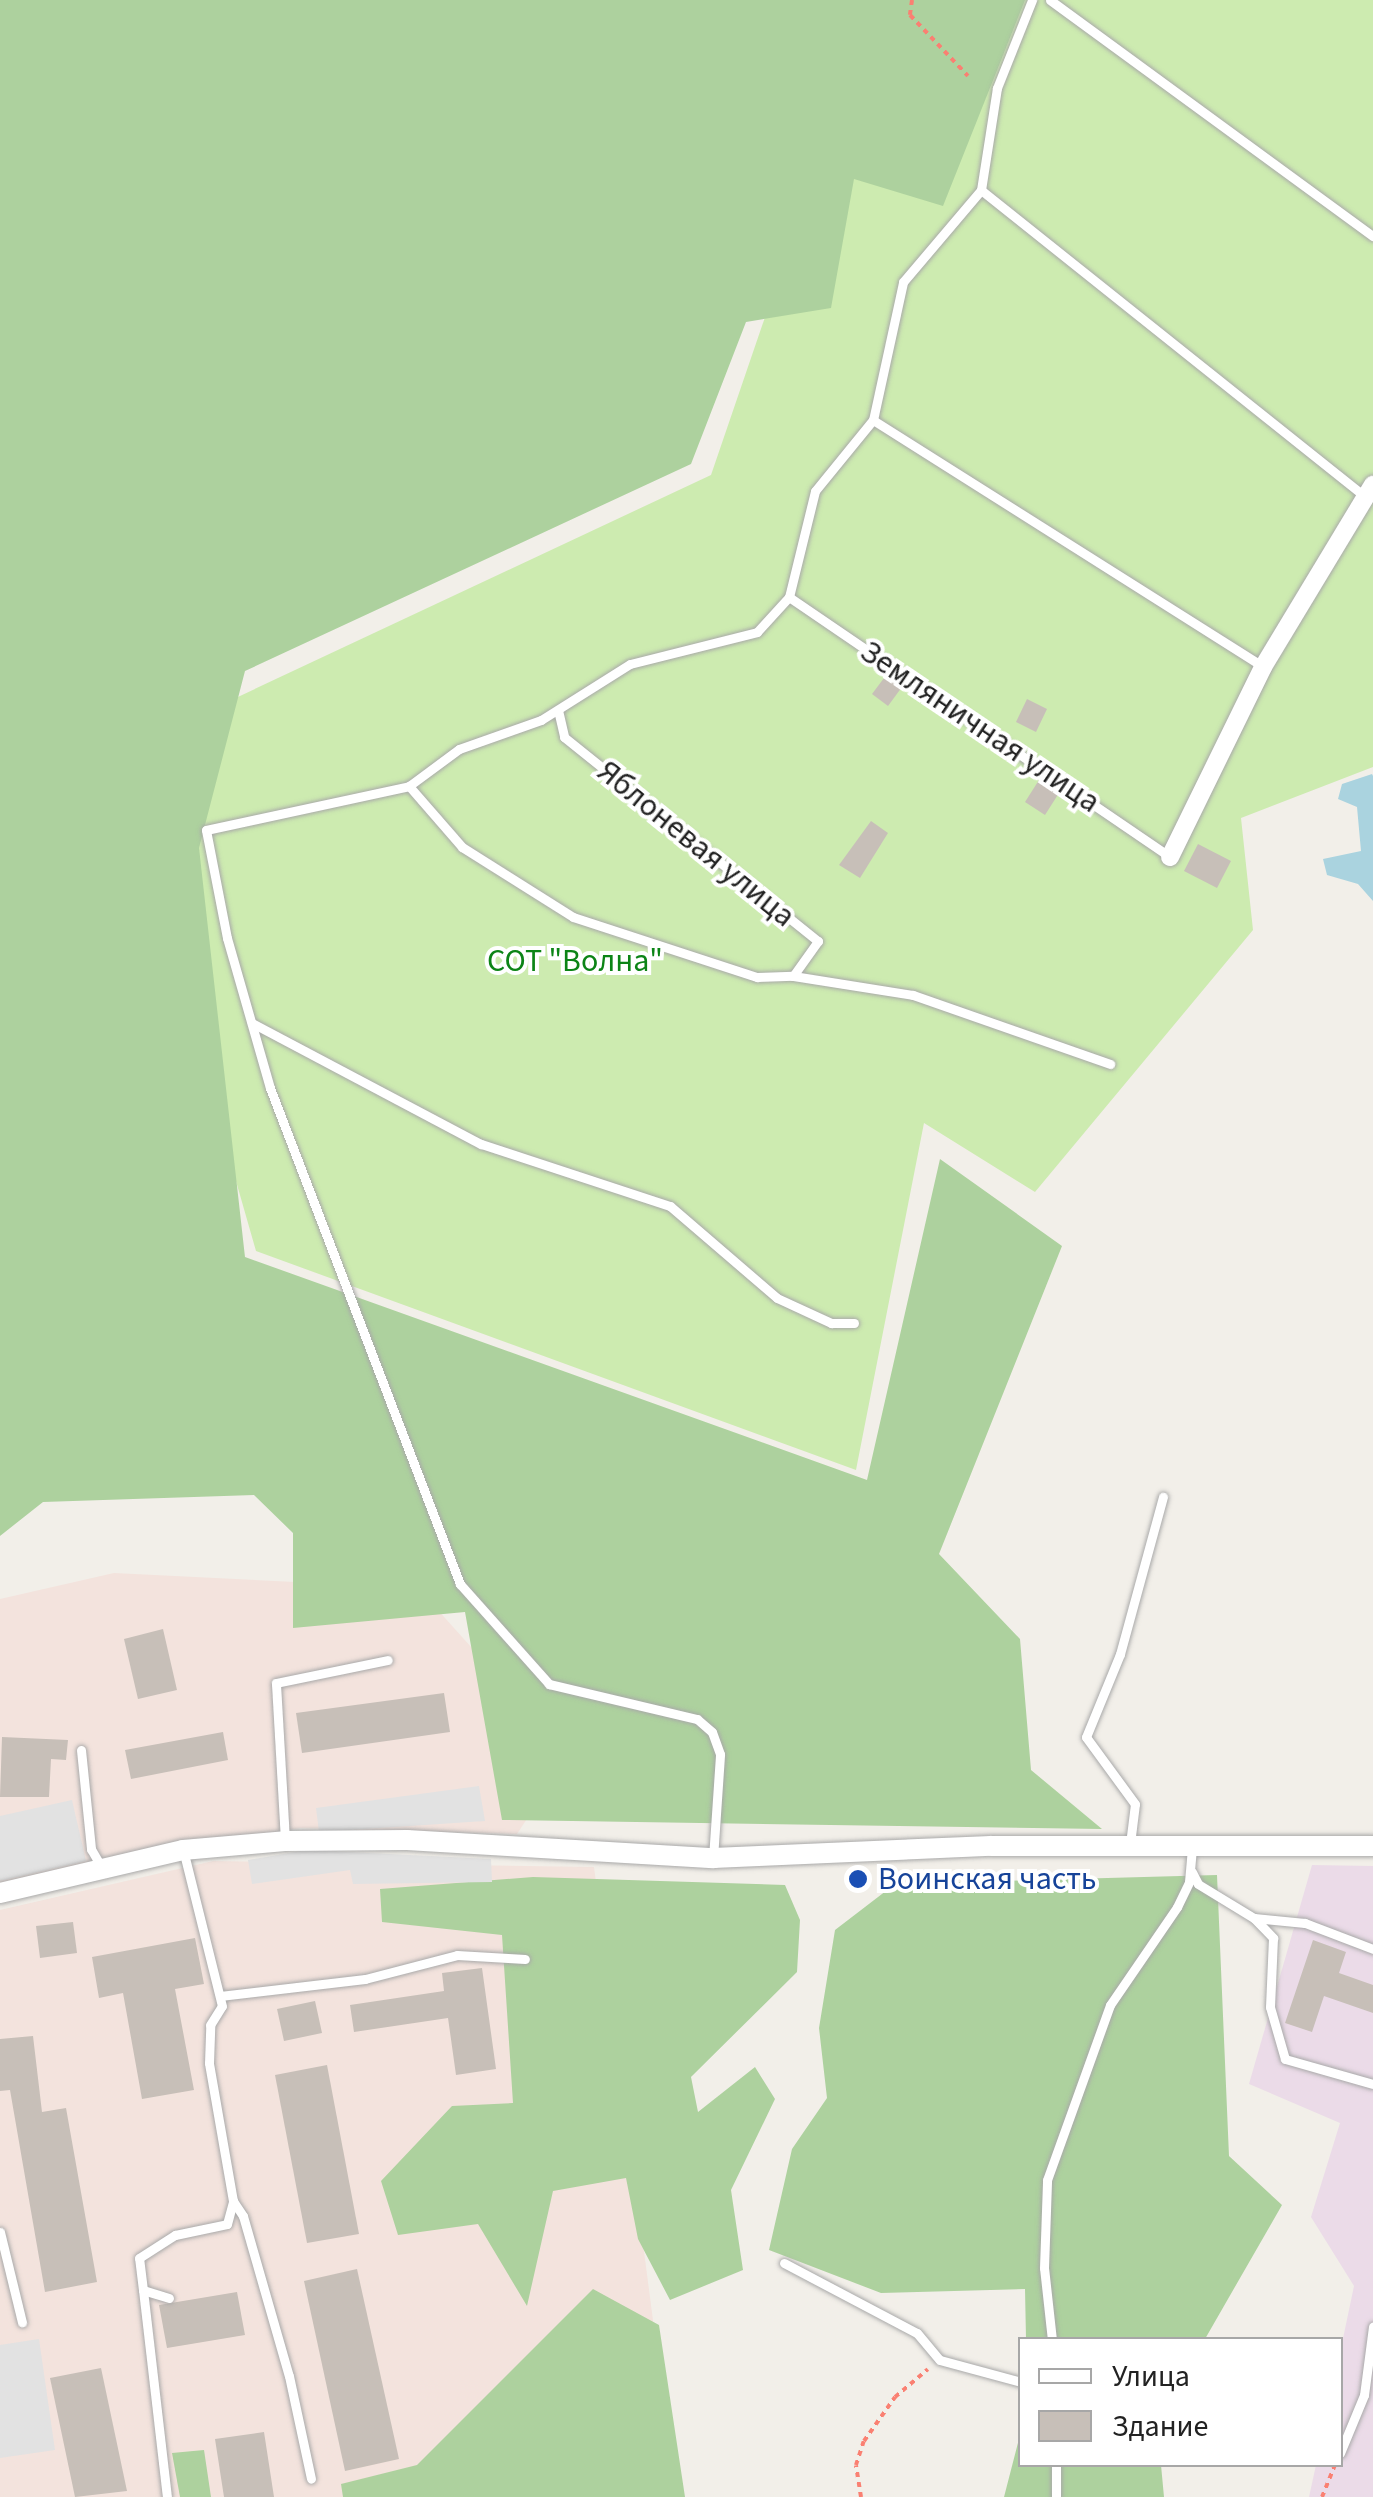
<!DOCTYPE html>
<meta charset="utf-8">
<style>
body{margin:0}
#map{position:relative;width:1373px;height:2497px;overflow:hidden;background:#f2efe9;font-family:"Source Sans 3",sans-serif}
div>[style]{position:absolute}
.industrial>*{inset:0;background:#ebdbe8}
.military>*{inset:0;background:#f3e3dd}
.grass>*{inset:0;background:#cdebb0}
.forest>*{inset:0;background:#add19e}
.parking>*{inset:0;background:#e2e2e2}
.water>*{inset:0;background:#aad3df}
.building>*{inset:0;background:#c7bfb8}
.path>*{height:4px;margin-top:-2px;transform-origin:0;background:repeating-linear-gradient(90deg,#fa8072 0 5px,transparent 0 10px)}
.roads{filter:drop-shadow(0 0 2px #a9a9a9) drop-shadow(0 0 2px #a9a9a9)}
.service>*{height:9px;margin:-4.5px;padding:0 4.5px;transform-origin:4.5px;border-radius:4.5px;background:#fff}
.minor>*{height:18px;margin:-9px;padding:0 9px;transform-origin:9px;border-radius:9px;background:#fff}
.tertiary>*{height:20px;margin:-10px;padding:0 10px;transform-origin:10px;border-radius:10px;background:#fff}
.dots>*{width:28px;height:28px;translate:-50% -50%;box-sizing:border-box;border:5px solid #fff;border-radius:50%}
span{translate:-50% -50%;white-space:nowrap;text-align:center;line-height:1.15;-webkit-text-stroke:8px #fff;paint-order:stroke}
.street-label{font-size:32px;color:#222}
.park-label{font-size:32px;color:#0c8416}
.transit-label{font-size:32px;color:#164399}
.left{translate:0 -50%;text-align:left}
.legend{position:absolute;left:1018px;top:2337px;width:325px;height:130px;box-sizing:border-box;background:#fff;border:2px solid #a7a7a7;margin:0;padding:12px 18px;list-style:none;font-size:30px;color:#222}
.legend li{display:flex;align-items:center;gap:20px;height:50px}
.legend b{width:50px;border:2px solid #a7a7a7}
</style>
<div id="map">
<div class="industrial">
<div style="clip-path:polygon(1312px 1865px,1373px 1866px,1373px 2497px,1309px 2497px,1316px 2465px,1340px 2464px,1341px 2348px,1354px 2286px,1311px 2217px,1340px 2123px,1249px 2084px)"></div>
</div>
<div class="military">
<div style="clip-path:polygon(114px 1573px,418px 1588px,508px 1688px,552px 1781px,517px 1834px,300px 1828px,0 1884px,0 1599px)"></div>
<div style="clip-path:polygon(213px 1861px,594px 1867px,676px 2497px,0 2497px,0 1910px)"></div>
</div>
<div class="grass">
<div style="clip-path:polygon(939px 0,1373px 0,1373px 767px,1241px 818px,1253px 930px,1035px 1192px,924px 1123px,856px 1470px,256px 1251px,114px 755px,711px 475px,814px 174px)"></div>
</div>
<div class="forest">
<div style="clip-path:polygon(0 0,1025px 0,943px 206px,854px 179px,831px 308px,746px 322px,691px 464px,245px 671px,199px 848px,245px 1257px,867px 1480px,940px 1159px,1062px 1246px,939px 1554px,1020px 1639px,1031px 1770px,1102px 1829px,502px 1820px,465px 1612px,293px 1628px,293px 1533px,254px 1495px,43px 1502px,0 1536px)"></div>
<div style="clip-path:polygon(1217px 1875px,1229px 2156px,1282px 2205px,1205px 2339px,1026px 2339px,1025px 2289px,881px 2293px,769px 2250px,792px 2149px,827px 2098px,819px 2028px,835px 1930px,895px 1884px)"></div>
<div style="clip-path:polygon(533px 1877px,785px 1885px,800px 1920px,797px 1972px,691px 2077px,698px 2112px,755px 2067px,775px 2099px,731px 2190px,743px 2270px,670px 2300px,638px 2239px,626px 2178px,553px 2191px,527px 2306px,478px 2224px,398px 2235px,381px 2181px,452px 2106px,513px 2103px,502px 1935px,382px 1922px,380px 1889px)"></div>
<div style="clip-path:polygon(593px 2289px,659px 2325px,685px 2497px,343px 2497px,341px 2484px,417px 2465px)"></div>
<div style="clip-path:polygon(1020px 2435px,1021px 2464px,1161px 2465px,1164px 2497px,1004px 2497px)"></div>
<div style="clip-path:polygon(204px 2450px,211px 2497px,180px 2497px,172px 2453px)"></div>
</div>
<div class="parking">
<div style="clip-path:polygon(479px 1786px,485px 1821px,319px 1832px,316px 1808px)"></div>
<div style="clip-path:polygon(72px 1800px,86px 1861px,0 1881px,0 1816px)"></div>
<div style="clip-path:polygon(307px 1850px,491px 1859px,492px 1882px,353px 1884px,350px 1870px,252px 1884px,248px 1860px)"></div>
<div style="clip-path:polygon(39px 2339px,55px 2450px,0 2458px,0 2345px)"></div>
</div>
<div class="water">
<div style="clip-path:polygon(1372px 774px,1373px 776px,1373px 901px,1358px 884px,1327px 875px,1323px 859px,1361px 851px,1357px 807px,1338px 799px,1342px 784px)"></div>
</div>
<div class="building">
<div style="clip-path:polygon(887px 674px,902px 687px,888px 706px,872px 694px)"></div>
<div style="clip-path:polygon(1027px 699px,1047px 709px,1036px 732px,1016px 722px)"></div>
<div style="clip-path:polygon(1039px 780px,1059px 793px,1045px 815px,1025px 802px)"></div>
<div style="clip-path:polygon(871px 821px,888px 833px,860px 878px,839px 865px)"></div>
<div style="clip-path:polygon(1198px 844px,1231px 861px,1217px 888px,1184px 871px)"></div>
<div style="clip-path:polygon(163px 1629px,177px 1690px,138px 1699px,124px 1639px)"></div>
<div style="clip-path:polygon(444px 1693px,450px 1732px,302px 1753px,296px 1713px)"></div>
<div style="clip-path:polygon(223px 1732px,228px 1760px,131px 1779px,125px 1750px)"></div>
<div style="clip-path:polygon(2px 1737px,68px 1740px,66px 1760px,51px 1759px,49px 1797px,0 1797px)"></div>
<div style="clip-path:polygon(73px 1922px,77px 1953px,40px 1958px,36px 1926px)"></div>
<div style="clip-path:polygon(195px 1938px,204px 1984px,175px 1989px,194px 2090px,142px 2099px,123px 1993px,99px 1998px,92px 1957px)"></div>
<div style="clip-path:polygon(1313px 1940px,1346px 1952px,1339px 1973px,1373px 1985px,1373px 2013px,1324px 1996px,1312px 2032px,1285px 2023px)"></div>
<div style="clip-path:polygon(482px 1968px,496px 2069px,456px 2075px,448px 2018px,354px 2032px,350px 2005px,444px 1991px,442px 1973px)"></div>
<div style="clip-path:polygon(315px 2001px,322px 2033px,284px 2041px,277px 2009px)"></div>
<div style="clip-path:polygon(33px 2036px,42px 2112px,66px 2108px,97px 2282px,45px 2292px,10px 2090px,0 2091px,0 2039px)"></div>
<div style="clip-path:polygon(327px 2065px,359px 2234px,307px 2243px,275px 2075px)"></div>
<div style="clip-path:polygon(357px 2269px,399px 2459px,345px 2471px,304px 2281px)"></div>
<div style="clip-path:polygon(237px 2292px,245px 2335px,167px 2348px,159px 2305px)"></div>
<div style="clip-path:polygon(101px 2368px,127px 2491px,75px 2497px,50px 2378px)"></div>
<div style="clip-path:polygon(264px 2432px,274px 2497px,224px 2497px,215px 2439px)"></div>
</div>
<div class="path">
<div style="left:912px;top:0;width:15px;rotate:98deg"></div>
<div style="left:910px;top:15px;width:84px;rotate:46.4deg"></div>
<div style="left:861px;top:2497px;width:32px;rotate:-99deg"></div>
<div style="left:856px;top:2465px;width:25px;rotate:-72deg"></div>
<div style="left:864px;top:2441px;width:54px;rotate:-54.8deg"></div>
<div style="left:895px;top:2397px;width:43px;rotate:-40.3deg"></div>
<div style="left:1322px;top:2497px;width:35px;rotate:-68deg"></div>
</div>
<div class="roads">
<div class="service">
<div style="left:1050px;top:0;width:400px;rotate:36.2deg"></div>
<div style="left:981px;top:190px;width:492px;rotate:38.6deg"></div>
<div style="left:873px;top:420px;width:462px;rotate:32.3deg"></div>
<div style="left:789px;top:597px;width:461px;rotate:34.3deg"></div>
<div style="left:558px;top:710px;width:28px;rotate:77deg"></div>
<div style="left:564px;top:737px;width:326px;rotate:38.8deg"></div>
<div style="left:818px;top:941px;width:43px;rotate:125.5deg"></div>
<div style="left:409px;top:786px;width:81px;rotate:49deg"></div>
<div style="left:462px;top:847px;width:131px;rotate:32.2deg"></div>
<div style="left:573px;top:917px;width:194px;rotate:18.1deg"></div>
<div style="left:757px;top:977px;width:36px;rotate:-2deg"></div>
<div style="left:793px;top:976px;width:121px;rotate:9deg"></div>
<div style="left:913px;top:995px;width:209px;rotate:19.3deg"></div>
<div style="left:252px;top:1023px;width:259px;rotate:27.9deg"></div>
<div style="left:481px;top:1144px;width:199px;rotate:18.2deg"></div>
<div style="left:670px;top:1206px;width:141px;rotate:40.7deg"></div>
<div style="left:777px;top:1298px;width:60px;rotate:24.8deg"></div>
<div style="left:831px;top:1323px;width:23px"></div>
<div style="left:81px;top:1750px;width:100px;rotate:84.2deg"></div>
<div style="left:91px;top:1849px;width:22px;rotate:60deg"></div>
<div style="left:285px;top:1840px;width:157px;rotate:-93.3deg"></div>
<div style="left:276px;top:1683px;width:114px;rotate:-11.6deg"></div>
<div style="left:1130px;top:1844px;width:40px;rotate:-82.9deg"></div>
<div style="left:1135px;top:1804px;width:83px;rotate:-126.2deg"></div>
<div style="left:1086px;top:1737px;width:90px;rotate:-67.7deg"></div>
<div style="left:1120px;top:1654px;width:163px;rotate:-74.7deg"></div>
<div style="left:713px;top:1858px;width:104px;rotate:-86.1deg"></div>
<div style="left:720px;top:1754px;width:23px;rotate:-110deg"></div>
<div style="left:712px;top:1732px;width:20px;rotate:-139deg"></div>
<div style="left:697px;top:1719px;width:152px;rotate:-166.7deg"></div>
<div style="left:549px;top:1684px;width:134px;rotate:-131.7deg"></div>
<div style="left:460px;top:1584px;width:531px;rotate:-110.96deg"></div>
<div style="left:270px;top:1088px;width:156px;rotate:-106deg"></div>
<div style="left:227px;top:938px;width:110px;rotate:-101deg"></div>
<div style="left:206px;top:830px;width:208px;rotate:-12.2deg"></div>
<div style="left:409px;top:786px;width:62px;rotate:-36.5deg"></div>
<div style="left:459px;top:749px;width:87px;rotate:-19.5deg"></div>
<div style="left:541px;top:720px;width:105px;rotate:-32.2deg"></div>
<div style="left:630px;top:664px;width:131px;rotate:-14.1deg"></div>
<div style="left:757px;top:632px;width:47px;rotate:-47.6deg"></div>
<div style="left:789px;top:597px;width:109px;rotate:-76.2deg"></div>
<div style="left:815px;top:491px;width:92px;rotate:-50.8deg"></div>
<div style="left:873px;top:420px;width:141px;rotate:-77.7deg"></div>
<div style="left:903px;top:282px;width:121px;rotate:-49.7deg"></div>
<div style="left:981px;top:190px;width:103px;rotate:-81.1deg"></div>
<div style="left:997px;top:88px;width:95px;rotate:-68.3deg"></div>
<div style="left:1192px;top:1872px;width:13px;rotate:63deg"></div>
<div style="left:1198px;top:1884px;width:66px;rotate:31.3deg"></div>
<div style="left:1254px;top:1918px;width:28px;rotate:46deg"></div>
<div style="left:1273px;top:1938px;width:69px;rotate:92.5deg"></div>
<div style="left:1270px;top:2007px;width:54px;rotate:73.9deg"></div>
<div style="left:1285px;top:2059px;width:91px;rotate:15.9deg"></div>
<div style="left:1254px;top:1918px;width:51px;rotate:5.6deg"></div>
<div style="left:1305px;top:1923px;width:73px;rotate:20.9deg"></div>
<div style="left:220px;top:1996px;width:146px;rotate:-6.7deg"></div>
<div style="left:365px;top:1979px;width:95px;rotate:-14.6deg"></div>
<div style="left:457px;top:1955px;width:68px;rotate:3.4deg"></div>
<div style="left:233px;top:2201px;width:18px;rotate:56deg"></div>
<div style="left:243px;top:2216px;width:166px;rotate:74deg"></div>
<div style="left:289px;top:2376px;width:105px;rotate:77.9deg"></div>
<div style="left:0;top:2232px;width:93px;rotate:76.3deg"></div>
<div style="left:784px;top:2263px;width:150px;rotate:27.8deg"></div>
<div style="left:917px;top:2333px;width:35px;rotate:50deg"></div>
<div style="left:940px;top:2360px;width:84px;rotate:15.2deg"></div>
<div style="left:143px;top:2290px;width:208px;rotate:83.4deg"></div>
<div style="left:169px;top:2298px;width:27px;rotate:-163deg"></div>
<div style="left:143px;top:2290px;width:32px;rotate:-97deg"></div>
<div style="left:139px;top:2258px;width:43px;rotate:-32.6deg"></div>
<div style="left:175px;top:2235px;width:53px;rotate:-11.9deg"></div>
<div style="left:227px;top:2224px;width:24px;rotate:-75deg"></div>
<div style="left:233px;top:2201px;width:140px;rotate:-99.9deg"></div>
<div style="left:209px;top:2063px;width:38px;rotate:-88deg"></div>
<div style="left:210px;top:2025px;width:22px;rotate:-58deg"></div>
<div style="left:222px;top:2006px;width:161px;rotate:-104deg"></div>
<div style="left:1052px;top:2340px;width:72px;rotate:-96.3deg"></div>
<div style="left:1044px;top:2268px;width:88px;rotate:-88deg"></div>
<div style="left:1047px;top:2180px;width:186px;rotate:-70.2deg"></div>
<div style="left:1110px;top:2005px;width:119px;rotate:-55.6deg"></div>
<div style="left:1177px;top:1907px;width:28px;rotate:-64deg"></div>
<div style="left:1189px;top:1882px;width:36px;rotate:-85deg"></div>
<div style="left:1340px;top:2453px;width:63px;rotate:-67.5deg"></div>
<div style="left:1364px;top:2395px;width:69px;rotate:-82.5deg"></div>
<div style="left:1056px;top:2464px;width:33px;rotate:90deg"></div>
</div>
<div class="minor">
<div style="left:1170px;top:857px;width:212px;rotate:-63.9deg"></div>
<div style="left:1263px;top:667px;width:213px;rotate:-58.9deg"></div>
</div>
<div class="tertiary">
<div style="left:0;top:1893px;width:188px;rotate:-13.2deg"></div>
<div style="left:183px;top:1850px;width:102px;rotate:-5deg"></div>
<div style="left:285px;top:1841px;width:122px;rotate:-0.5deg"></div>
<div style="left:407px;top:1840px;width:307px;rotate:3.4deg"></div>
<div style="left:713px;top:1858px;width:278px;rotate:-2.5deg"></div>
<div style="left:991px;top:1846px;width:382px"></div>
</div>
</div>
<div class="dots">
<div style="left:858px;top:1879px;background:#1a4fb4"></div>
</div>
<div class="street-label">
<span style="left:980px;top:727px;rotate:34deg">Земляничная улица</span>
<span style="left:696px;top:844px;rotate:39deg">Яблоневая улица</span>
</div>
<div class="park-label">
<span style="left:575px;top:961px">СОТ "Волна"</span>
</div>
<div class="transit-label">
<span class="left" style="left:878px;top:1879px">Воинская часть</span>
</div>
<ul class="legend">
<li><b style="height:12px;background:#fff"></b>Улица</li>
<li><b style="height:28px;background:#c7bfb8"></b>Здание</li>
</ul>
</div>
